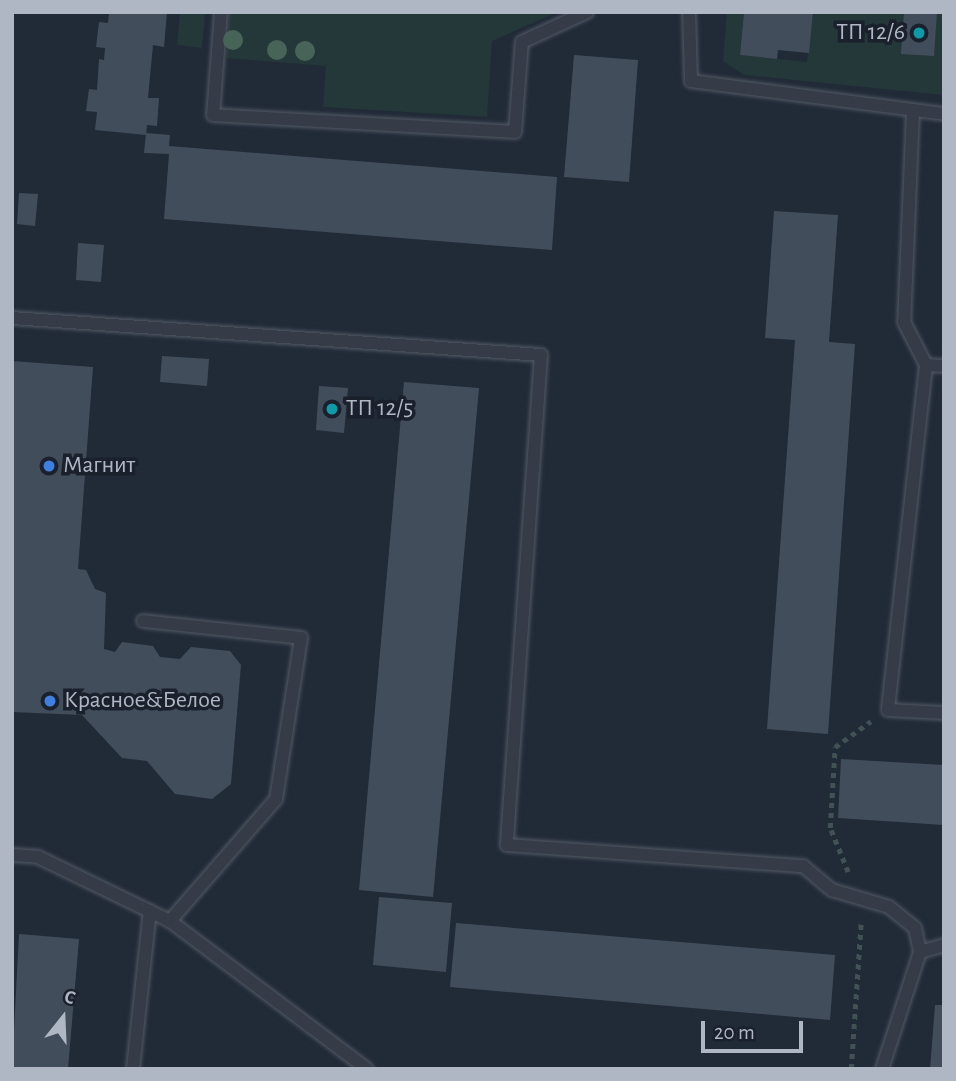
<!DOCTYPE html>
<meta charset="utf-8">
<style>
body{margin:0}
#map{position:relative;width:956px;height:1081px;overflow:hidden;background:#212a37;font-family:"Alegreya Sans",sans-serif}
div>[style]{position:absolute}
.green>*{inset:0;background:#243739}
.building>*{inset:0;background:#424d5c}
.path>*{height:4.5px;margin-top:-2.25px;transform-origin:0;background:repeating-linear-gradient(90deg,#415255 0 5px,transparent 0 10px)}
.roads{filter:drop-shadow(0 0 2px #525a65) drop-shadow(0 0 2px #525a65)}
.lane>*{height:12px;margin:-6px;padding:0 6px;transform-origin:6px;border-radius:6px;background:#353c48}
.trees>*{width:20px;height:20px;margin:-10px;border-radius:50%;background:#486458}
.dots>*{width:19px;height:19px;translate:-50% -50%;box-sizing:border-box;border:4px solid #1a212c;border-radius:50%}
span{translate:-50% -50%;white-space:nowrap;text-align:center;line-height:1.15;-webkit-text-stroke:7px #1a212c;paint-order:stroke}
.poi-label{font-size:24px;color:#afb7c4}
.right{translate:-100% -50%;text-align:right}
.left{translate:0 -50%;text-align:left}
.frame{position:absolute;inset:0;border:14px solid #afb7c4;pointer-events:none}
.north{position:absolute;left:28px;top:983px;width:70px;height:70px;-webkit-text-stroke:5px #1a212c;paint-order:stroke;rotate:18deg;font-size:19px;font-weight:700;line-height:28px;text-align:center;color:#afb7c4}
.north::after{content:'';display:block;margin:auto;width:24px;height:32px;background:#afb7c4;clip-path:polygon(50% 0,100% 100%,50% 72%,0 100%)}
.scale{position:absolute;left:701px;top:1021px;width:102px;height:32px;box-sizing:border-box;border:4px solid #afb7c4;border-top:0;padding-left:9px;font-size:21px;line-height:24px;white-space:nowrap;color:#afb7c4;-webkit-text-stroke:5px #1a212c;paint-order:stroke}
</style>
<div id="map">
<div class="green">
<div style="clip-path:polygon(180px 12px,205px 12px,202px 48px,177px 45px)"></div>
<div style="clip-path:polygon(558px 12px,492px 41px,487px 117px,323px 107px,326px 66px,226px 58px,229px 13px)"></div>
<div style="clip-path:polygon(727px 12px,744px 12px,740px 55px,807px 62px,813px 12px,944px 12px,944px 95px,744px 75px,723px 61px)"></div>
</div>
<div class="building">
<div style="clip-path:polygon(119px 12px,167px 12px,164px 47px,153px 45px,148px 98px,159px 98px,157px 126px,147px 125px,146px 135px,95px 130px,97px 112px,86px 111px,89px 89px,97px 90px,99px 59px,104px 60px,105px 48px,96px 47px,99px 22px,108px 23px,109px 14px)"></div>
<div style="clip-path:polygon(744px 12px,813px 12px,809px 53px,778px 50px,777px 59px,740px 55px)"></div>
<div style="clip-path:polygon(904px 12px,937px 12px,934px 56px,901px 54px)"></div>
<div style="clip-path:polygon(574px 55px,638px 60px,629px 182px,564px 177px)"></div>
<div style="clip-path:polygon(146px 133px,170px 135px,169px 146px,557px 177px,552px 250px,164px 219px,169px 154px,144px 153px)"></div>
<div style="clip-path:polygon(19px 193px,38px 194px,35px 226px,17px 224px)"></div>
<div style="clip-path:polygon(774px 211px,838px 215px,829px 342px,855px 344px,828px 734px,767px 729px,795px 340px,765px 338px)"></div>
<div style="clip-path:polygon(78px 243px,104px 245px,101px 282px,76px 280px)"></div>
<div style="clip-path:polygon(162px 356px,209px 359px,207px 386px,160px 382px)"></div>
<div style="clip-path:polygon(12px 361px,93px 367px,78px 569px,86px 570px,95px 589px,106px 593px,104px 649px,115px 652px,122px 642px,153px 646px,160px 657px,180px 659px,191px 647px,230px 651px,241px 665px,231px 784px,212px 799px,175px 794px,147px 761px,122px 758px,82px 715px,12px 712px)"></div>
<div style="clip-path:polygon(404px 382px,479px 388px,433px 897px,359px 890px)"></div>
<div style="clip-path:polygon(319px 386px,348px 388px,344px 433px,316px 430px)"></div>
<div style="clip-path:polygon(841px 759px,944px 765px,944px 825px,838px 818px)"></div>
<div style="clip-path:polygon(379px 897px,452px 903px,446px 972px,373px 965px)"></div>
<div style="clip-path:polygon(456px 923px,835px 955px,830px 1020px,450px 987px)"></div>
<div style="clip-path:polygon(19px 934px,79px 939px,68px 1069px,12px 1069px)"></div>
<div style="clip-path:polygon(935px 1005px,944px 1005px,944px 1069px,930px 1069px)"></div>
</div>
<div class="path">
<div style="left:848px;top:872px;width:48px;rotate:-112.2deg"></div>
<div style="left:830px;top:828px;width:81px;rotate:-86.5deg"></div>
<div style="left:835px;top:747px;width:44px;rotate:-35.8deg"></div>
<div style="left:851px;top:1069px;width:146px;rotate:-86.1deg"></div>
</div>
<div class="roads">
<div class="lane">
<div style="left:221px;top:12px;width:103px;rotate:94.4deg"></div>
<div style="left:213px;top:115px;width:302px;rotate:3.2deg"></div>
<div style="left:515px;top:132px;width:90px;rotate:-85.6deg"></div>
<div style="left:522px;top:42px;width:72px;rotate:-24.8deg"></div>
<div style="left:689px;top:12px;width:69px;rotate:88.3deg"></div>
<div style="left:691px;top:81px;width:255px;rotate:7.4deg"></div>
<div style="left:913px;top:111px;width:211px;rotate:92.4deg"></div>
<div style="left:904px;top:322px;width:48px;rotate:62.9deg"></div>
<div style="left:926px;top:365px;width:347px;rotate:96.3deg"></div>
<div style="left:888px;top:710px;width:56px;rotate:3.1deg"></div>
<div style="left:12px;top:318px;width:530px;rotate:4deg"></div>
<div style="left:541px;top:355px;width:491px;rotate:94deg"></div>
<div style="left:507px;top:845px;width:297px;rotate:4.1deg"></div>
<div style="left:803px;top:866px;width:38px;rotate:40deg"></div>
<div style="left:832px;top:890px;width:59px;rotate:16.6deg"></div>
<div style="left:889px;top:907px;width:33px;rotate:39deg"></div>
<div style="left:915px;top:928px;width:25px;rotate:78deg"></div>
<div style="left:926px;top:365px;width:18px;rotate:3deg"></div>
<div style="left:143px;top:621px;width:159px;rotate:6.1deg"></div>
<div style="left:301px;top:638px;width:163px;rotate:98.8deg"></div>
<div style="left:276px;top:799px;width:162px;rotate:131deg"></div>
<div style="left:12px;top:855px;width:26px;rotate:4deg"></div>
<div style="left:38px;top:857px;width:147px;rotate:25.9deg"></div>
<div style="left:170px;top:921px;width:246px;rotate:36.9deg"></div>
<div style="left:133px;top:1069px;width:159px;rotate:-83.9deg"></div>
<div style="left:882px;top:1069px;width:123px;rotate:-72deg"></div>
<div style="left:920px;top:952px;width:25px;rotate:-16deg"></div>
</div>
</div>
<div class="trees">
<div style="left:233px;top:40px"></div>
<div style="left:277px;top:50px"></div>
<div style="left:305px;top:51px"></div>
</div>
<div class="dots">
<div style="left:919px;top:33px;background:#0f9aa8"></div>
<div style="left:332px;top:409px;background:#0f9aa8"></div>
<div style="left:49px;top:466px;background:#3f7fe0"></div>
<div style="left:50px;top:701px;background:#3f7fe0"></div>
</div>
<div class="poi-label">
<span class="right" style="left:905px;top:33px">ТП 12/6</span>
<span class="left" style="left:346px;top:409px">ТП 12/5</span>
<span class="left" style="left:63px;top:466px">Магнит</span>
<span class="left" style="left:64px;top:701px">Красное&amp;Белое</span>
</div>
<div class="frame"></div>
<div class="north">С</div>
<div class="scale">20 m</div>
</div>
